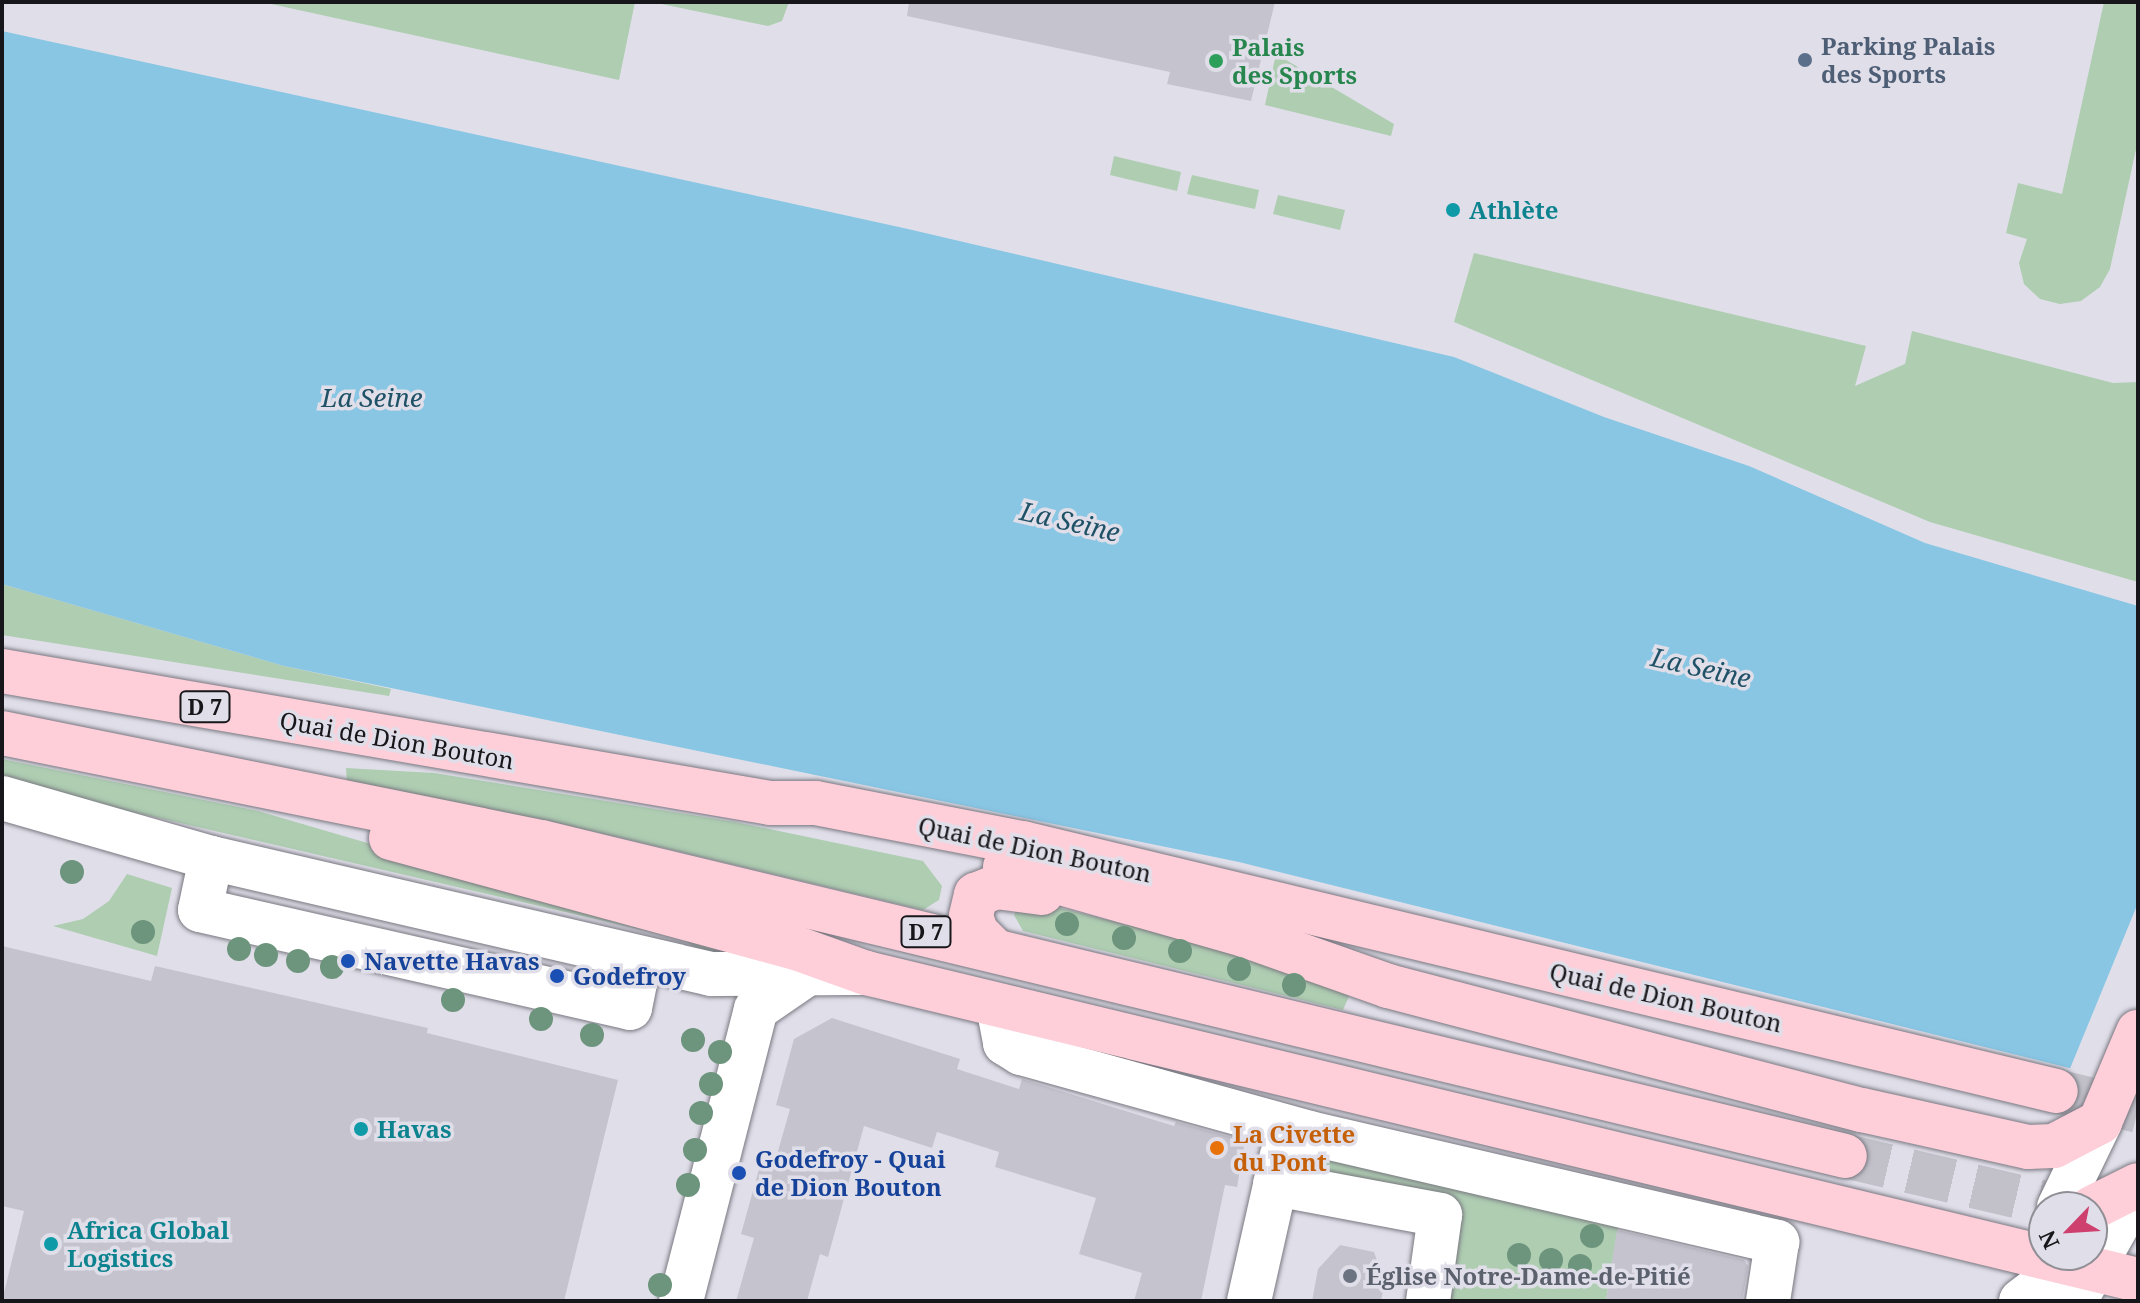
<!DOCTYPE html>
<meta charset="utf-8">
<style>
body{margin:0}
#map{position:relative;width:2140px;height:1303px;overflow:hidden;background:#e0dfe9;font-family:"Noto Serif",serif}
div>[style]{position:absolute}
.green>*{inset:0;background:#aecdb1}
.water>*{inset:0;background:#88c6e4}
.pier>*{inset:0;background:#e0dfe9}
.building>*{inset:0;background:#c5c4ce}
.major-tunnel>*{height:44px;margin-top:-22px;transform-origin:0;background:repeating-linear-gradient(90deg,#c2c1ca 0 44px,transparent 0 66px)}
.roads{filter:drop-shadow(0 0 2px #797881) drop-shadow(0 0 2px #797881)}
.minor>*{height:44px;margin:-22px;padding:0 22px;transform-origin:22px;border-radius:22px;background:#fff}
.major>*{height:44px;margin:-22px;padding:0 22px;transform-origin:22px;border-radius:22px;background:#feced9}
.trees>*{width:24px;height:24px;margin:-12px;border-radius:50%;background:#6d947c}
.dots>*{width:22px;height:22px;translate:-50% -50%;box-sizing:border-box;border:4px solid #e0dfe9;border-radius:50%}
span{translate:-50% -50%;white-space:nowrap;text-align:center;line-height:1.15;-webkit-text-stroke:7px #e0dfe9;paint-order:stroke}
.shield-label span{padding:2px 6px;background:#e0dfe9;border:2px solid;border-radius:6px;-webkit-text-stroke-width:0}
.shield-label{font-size:22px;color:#17161a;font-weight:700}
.service-label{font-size:24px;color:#4e5e75;font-weight:700}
.left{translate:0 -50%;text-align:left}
.leisure-label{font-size:24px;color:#27864d;font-weight:700}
.culture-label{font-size:24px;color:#0d838f;font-weight:700}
.street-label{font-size:24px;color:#17161a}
.transit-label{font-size:24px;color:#164399;font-weight:700}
.food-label{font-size:24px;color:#c56008;font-weight:700}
.worship-label{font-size:24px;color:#5b616d;font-weight:700}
.water-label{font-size:26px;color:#205267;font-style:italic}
.frame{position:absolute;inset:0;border:4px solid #17161a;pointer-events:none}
.north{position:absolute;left:2028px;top:1191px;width:80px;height:80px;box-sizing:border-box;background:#e0dfe9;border:2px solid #908f96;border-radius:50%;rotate:245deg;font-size:22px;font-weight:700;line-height:32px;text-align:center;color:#17161a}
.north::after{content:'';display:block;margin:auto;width:28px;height:36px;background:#ce416e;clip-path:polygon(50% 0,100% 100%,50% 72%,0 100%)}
</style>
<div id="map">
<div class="green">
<div style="clip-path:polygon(262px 2px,635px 2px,619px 80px)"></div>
<div style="clip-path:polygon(652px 2px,789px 2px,782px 21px,768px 26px)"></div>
<div style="clip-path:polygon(2104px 2px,2138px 2px,2138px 140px,2110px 269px,2100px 287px,2081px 301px,2060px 304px,2040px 299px,2024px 284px,2019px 263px,2027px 239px,2006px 233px,2018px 183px,2062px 194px)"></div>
<div style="clip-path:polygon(1276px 54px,1394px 124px,1391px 136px,1265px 105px)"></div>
<div style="clip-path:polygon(1114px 156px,1181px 172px,1177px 191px,1110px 175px)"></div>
<div style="clip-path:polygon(1192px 175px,1259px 190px,1255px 209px,1187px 194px)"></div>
<div style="clip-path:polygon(1278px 195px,1345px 210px,1340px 230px,1273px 214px)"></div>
<div style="clip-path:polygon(1474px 253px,1866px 346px,1855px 386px,1905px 364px,1912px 331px,2113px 383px,2138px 382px,2138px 582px,1930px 522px,1454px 322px)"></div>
<div style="clip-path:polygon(2px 584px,284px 666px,391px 689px,389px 696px,2px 635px)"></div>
<div style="clip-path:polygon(2px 759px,258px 811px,760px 958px,701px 951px,682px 939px,111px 807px,2px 787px)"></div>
<div style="clip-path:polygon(346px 768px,434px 773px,735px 822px,923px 861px,942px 886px,939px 900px,923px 910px,596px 832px,347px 783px)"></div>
<div style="clip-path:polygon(127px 874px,172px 888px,157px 956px,53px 926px,83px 919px,109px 901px)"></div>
<div style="clip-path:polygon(1040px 903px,1253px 956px,1350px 994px,1343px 1010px,1023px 931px,1014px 915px,1018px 908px)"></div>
<div style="clip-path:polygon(1304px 1152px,1618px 1227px,1606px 1301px,1445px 1301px,1458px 1208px,1300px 1174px)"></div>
</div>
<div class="water">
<div style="clip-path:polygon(2px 31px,908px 229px,1454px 357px,1604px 417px,1749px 466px,1925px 543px,2138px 606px,2138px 1085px,1239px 862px,284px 666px,2px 584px)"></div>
</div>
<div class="pier">
<div style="clip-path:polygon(2138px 903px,2138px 1089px,2069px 1071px)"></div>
</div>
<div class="building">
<div style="clip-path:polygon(909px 2px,1275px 2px,1251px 101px,1167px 84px,1170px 72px,907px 16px)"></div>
<div style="clip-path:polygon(2px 946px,151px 981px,155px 966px,428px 1028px,427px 1033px,618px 1080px,564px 1301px,2px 1301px,24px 1211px,2px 1206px)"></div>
<div style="clip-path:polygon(832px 1018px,960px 1059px,957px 1069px,1019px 1089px,1022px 1079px,1174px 1126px,1176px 1122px,1245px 1141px,1237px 1187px,1225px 1185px,1201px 1301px,1134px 1301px,1142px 1273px,1079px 1254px,1096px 1198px,995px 1167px,999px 1152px,937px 1132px,932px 1148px,864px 1126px,828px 1257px,820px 1254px,807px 1301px,736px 1301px,754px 1238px,741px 1234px,759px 1169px,772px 1172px,790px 1109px,776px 1105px,794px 1039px)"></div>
<div style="clip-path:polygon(1617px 1230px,1744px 1260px,1748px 1266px,1742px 1301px,1606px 1301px)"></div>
<div style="clip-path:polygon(1340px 1245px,1374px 1252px,1385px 1282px,1381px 1301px,1312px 1301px,1318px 1269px)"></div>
</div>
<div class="major-tunnel">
<div style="left:2056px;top:1091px;width:84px;rotate:13.7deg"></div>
<div style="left:1845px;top:1156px;width:224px;rotate:13.2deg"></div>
</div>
<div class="roads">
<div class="minor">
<div style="left:2px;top:798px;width:217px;rotate:16deg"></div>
<div style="left:211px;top:858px;width:513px;rotate:13.06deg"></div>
<div style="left:711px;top:974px;width:155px;rotate:-0.4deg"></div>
<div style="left:211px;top:858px;width:53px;rotate:101.9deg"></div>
<div style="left:200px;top:910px;width:441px;rotate:12.8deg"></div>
<div style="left:630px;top:1008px;width:51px;rotate:-78.7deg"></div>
<div style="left:998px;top:1006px;width:38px;rotate:79deg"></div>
<div style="left:1005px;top:1043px;width:19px;rotate:32deg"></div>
<div style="left:1021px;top:1053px;width:299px;rotate:15.5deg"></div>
<div style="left:1309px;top:1133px;width:481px;rotate:13.1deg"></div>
<div style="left:1777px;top:1242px;width:60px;rotate:98.7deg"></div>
<div style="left:1275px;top:1184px;width:168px;rotate:10.6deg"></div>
<div style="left:1440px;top:1215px;width:87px;rotate:97.9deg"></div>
<div style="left:2059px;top:1207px;width:94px;rotate:-64.2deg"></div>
<div style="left:681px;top:1301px;width:301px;rotate:-75.6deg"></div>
<div style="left:756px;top:1009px;width:58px;rotate:-34.5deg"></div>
<div style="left:1249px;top:1301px;width:150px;rotate:-77.3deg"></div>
<div style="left:2021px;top:1301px;width:76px;rotate:-37.5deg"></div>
<div style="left:2075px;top:1301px;width:129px;rotate:-60.9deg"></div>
</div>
<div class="major">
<div style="left:2px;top:671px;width:779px;rotate:9.75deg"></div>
<div style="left:770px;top:803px;width:46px"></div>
<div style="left:816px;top:803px;width:210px;rotate:11deg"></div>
<div style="left:1022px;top:843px;width:1063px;rotate:13.49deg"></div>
<div style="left:2px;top:733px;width:550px;rotate:11.43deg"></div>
<div style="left:541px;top:842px;width:1341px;rotate:13.54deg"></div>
<div style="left:391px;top:838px;width:423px;rotate:15.2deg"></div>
<div style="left:799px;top:949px;width:71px;rotate:19.7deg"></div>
<div style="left:866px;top:973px;width:1309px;rotate:13.57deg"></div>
<div style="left:1005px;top:867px;width:248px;rotate:15.9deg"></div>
<div style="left:1244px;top:935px;width:153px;rotate:19.5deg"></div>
<div style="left:1388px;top:986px;width:490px;rotate:14.7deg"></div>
<div style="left:1862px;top:1110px;width:170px;rotate:12.6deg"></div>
<div style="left:2028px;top:1147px;width:26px;rotate:-2deg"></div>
<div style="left:2054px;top:1146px;width:52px;rotate:-27.6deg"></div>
<div style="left:2100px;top:1122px;width:98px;rotate:-67.1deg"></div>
<div style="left:992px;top:948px;width:23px;rotate:-135deg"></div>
<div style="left:976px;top:932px;width:17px;rotate:-107deg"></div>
<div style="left:971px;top:916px;width:22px;rotate:-77deg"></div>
<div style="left:976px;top:895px;width:22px;rotate:-22deg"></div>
<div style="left:996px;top:887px;width:46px;rotate:7.4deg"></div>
<div style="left:2092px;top:1208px;width:51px;rotate:-26.6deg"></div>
</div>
</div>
<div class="trees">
<div style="left:72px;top:872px"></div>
<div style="left:1067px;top:924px"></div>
<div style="left:143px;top:932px"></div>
<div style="left:1124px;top:938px"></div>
<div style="left:239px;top:949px"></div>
<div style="left:1180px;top:951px"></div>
<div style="left:266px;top:955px"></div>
<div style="left:298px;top:961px"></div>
<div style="left:332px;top:967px"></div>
<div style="left:1239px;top:969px"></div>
<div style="left:1294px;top:985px"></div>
<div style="left:453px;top:1000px"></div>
<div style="left:541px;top:1019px"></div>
<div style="left:592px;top:1035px"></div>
<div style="left:693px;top:1040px"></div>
<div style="left:720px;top:1052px"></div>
<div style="left:711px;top:1084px"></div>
<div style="left:701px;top:1113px"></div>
<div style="left:695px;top:1150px"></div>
<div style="left:688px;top:1185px"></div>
<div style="left:1592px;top:1236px"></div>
<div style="left:1519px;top:1255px"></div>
<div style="left:1551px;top:1260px"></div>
<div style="left:1580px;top:1266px"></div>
<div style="left:660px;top:1285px"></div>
</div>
<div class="dots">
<div style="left:1805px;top:60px;background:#5c6f8a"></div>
<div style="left:1216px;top:61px;background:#2e9e5b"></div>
<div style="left:1453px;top:210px;background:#0f9aa8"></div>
<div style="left:348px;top:961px;background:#1a4fb4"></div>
<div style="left:557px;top:976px;background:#1a4fb4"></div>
<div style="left:361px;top:1129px;background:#0f9aa8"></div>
<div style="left:1217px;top:1148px;background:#e8710a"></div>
<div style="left:739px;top:1173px;background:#1a4fb4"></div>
<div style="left:51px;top:1244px;background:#0f9aa8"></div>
<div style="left:1350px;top:1276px;background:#6b7280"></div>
</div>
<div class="shield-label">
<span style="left:205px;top:707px">D 7</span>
<span style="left:926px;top:932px">D 7</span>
</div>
<div class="service-label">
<span class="left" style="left:1821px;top:60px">Parking Palais<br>des Sports</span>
</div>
<div class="leisure-label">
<span class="left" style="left:1232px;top:61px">Palais<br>des Sports</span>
</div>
<div class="culture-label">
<span class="left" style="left:1469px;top:210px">Athlète</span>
<span class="left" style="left:377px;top:1129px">Havas</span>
<span class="left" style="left:67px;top:1244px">Africa Global<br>Logistics</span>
</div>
<div class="street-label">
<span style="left:397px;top:740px;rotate:10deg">Quai de Dion Bouton</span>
<span style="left:1035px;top:849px;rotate:12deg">Quai de Dion Bouton</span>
<span style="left:1666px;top:997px;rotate:13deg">Quai de Dion Bouton</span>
</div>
<div class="transit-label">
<span class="left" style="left:364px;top:961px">Navette Havas</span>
<span class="left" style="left:573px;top:976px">Godefroy</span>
<span class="left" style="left:755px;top:1173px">Godefroy - Quai<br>de Dion Bouton</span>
</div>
<div class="food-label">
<span class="left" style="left:1233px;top:1148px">La Civette<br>du Pont</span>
</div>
<div class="worship-label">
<span class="left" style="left:1366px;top:1276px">Église Notre-Dame-de-Pitié</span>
</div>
<div class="water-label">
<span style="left:372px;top:398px">La Seine</span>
<span style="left:1070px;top:522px;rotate:13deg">La Seine</span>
<span style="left:1701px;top:668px;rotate:13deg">La Seine</span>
</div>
<div class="frame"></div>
<div class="north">N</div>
</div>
